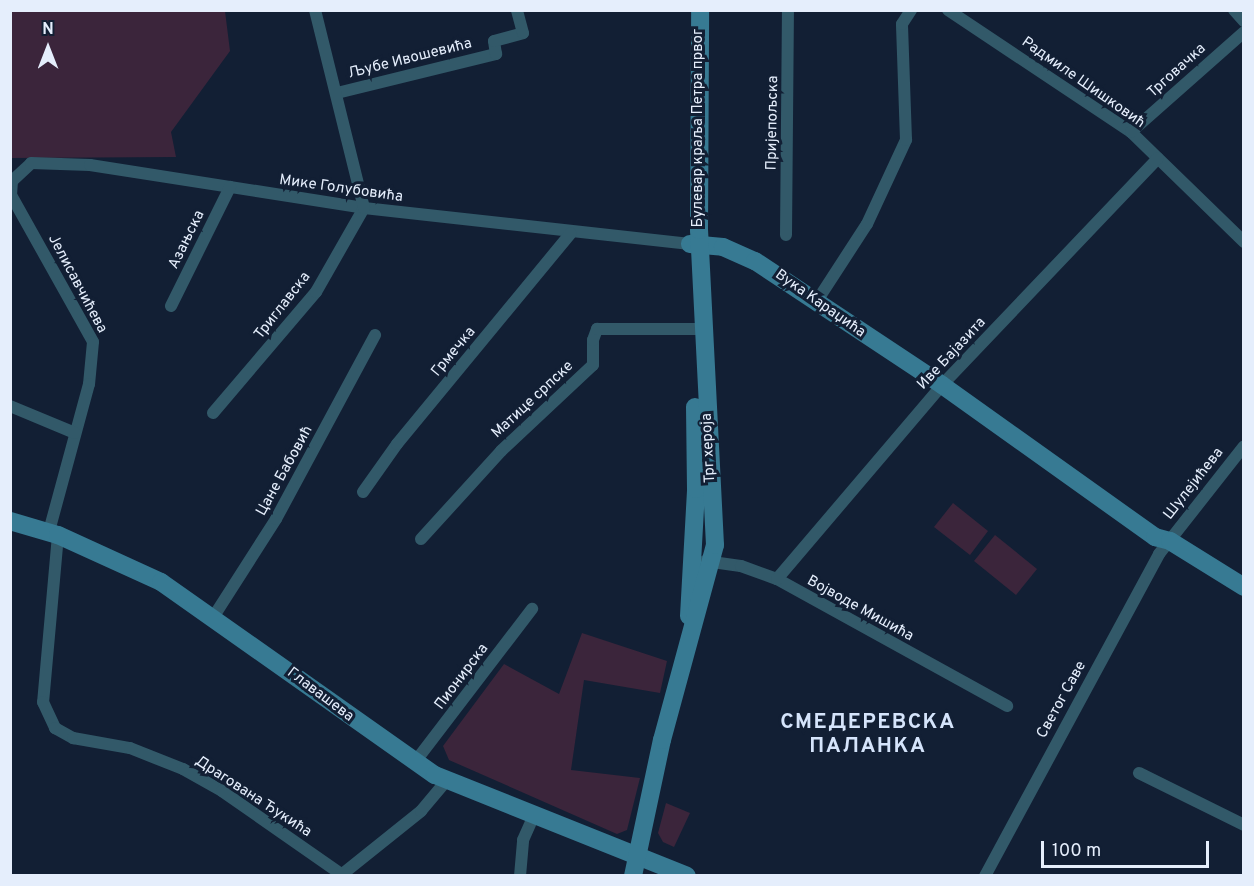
<!DOCTYPE html>
<meta charset="utf-8">
<style>
body{margin:0}
#map{position:relative;width:1254px;height:886px;overflow:hidden;background:#121f34;font-family:Overpass,sans-serif}
div>[style]{position:absolute}
.green>*{inset:0;background:#3b253b}
.street>*{height:12px;margin:-6px;padding:0 6px;transform-origin:6px;border-radius:6px;background:#325969}
.secondary>*{height:18px;margin:-9px;padding:0 9px;transform-origin:9px;border-radius:9px;background:#377a93}
span{translate:-50% -50%;white-space:nowrap;text-align:center;line-height:1.15;-webkit-text-stroke:6px #121f34;paint-order:stroke}
.street-label{font-size:15px;color:#e5eefc}
.district-label{font-size:21px;color:#d5e4fb;font-weight:700;letter-spacing:1.5px}
.frame{position:absolute;inset:0;border:12px solid #e5eefc;pointer-events:none}
.north{position:absolute;left:18px;top:18px;width:60px;height:60px;-webkit-text-stroke:4px #121f34;paint-order:stroke;rotate:0deg;font-size:16px;font-weight:700;line-height:24px;text-align:center;color:#e5eefc}
.north::after{content:'';display:block;margin:auto;width:21px;height:27px;background:#e5eefc;clip-path:polygon(50% 0,100% 100%,50% 72%,0 100%)}
.scale{position:absolute;left:1041px;top:841px;width:168px;height:27px;box-sizing:border-box;border:3px solid #e5eefc;border-top:0;padding-left:8px;font-size:18px;line-height:21px;white-space:nowrap;color:#e5eefc;-webkit-text-stroke:4px #121f34;paint-order:stroke}
</style>
<div id="map">
<div class="green">
<div style="clip-path:polygon(11px 11px,225px 11px,230px 51px,171px 132px,176px 157px,11px 158px)"></div>
<div style="clip-path:polygon(953px 503px,988px 531px,970px 555px,934px 527px)"></div>
<div style="clip-path:polygon(995px 535px,1037px 569px,1016px 595px,974px 561px)"></div>
<div style="clip-path:polygon(582px 633px,667px 661px,660px 693px,584px 680px,571px 770px,640px 778px,627px 830px,617px 834px,449px 760px,443px 746px,504px 664px,559px 694px)"></div>
<div style="clip-path:polygon(666px 803px,690px 813px,674px 847px,663px 842px,658px 833px)"></div>
</div>
<div class="street">
<div style="left:948px;top:10px;width:220px;rotate:33.7deg"></div>
<div style="left:1131px;top:132px;width:158px;rotate:44.2deg"></div>
<div style="left:1234px;top:10px;width:15px;rotate:48deg"></div>
<div style="left:337px;top:93px;width:164px;rotate:-13.8deg"></div>
<div style="left:496px;top:54px;width:13px;rotate:-99deg"></div>
<div style="left:494px;top:41px;width:30px;rotate:-15deg"></div>
<div style="left:523px;top:33px;width:24px;rotate:-105deg"></div>
<div style="left:1131px;top:132px;width:151px;rotate:-41.5deg"></div>
<div style="left:11px;top:195px;width:14px;rotate:-86deg"></div>
<div style="left:12px;top:181px;width:26px;rotate:-43deg"></div>
<div style="left:31px;top:163px;width:59px;rotate:1.9deg"></div>
<div style="left:90px;top:165px;width:277px;rotate:8.9deg"></div>
<div style="left:364px;top:208px;width:328px;rotate:6.3deg"></div>
<div style="left:11px;top:195px;width:168px;rotate:60.8deg"></div>
<div style="left:93px;top:342px;width:42px;rotate:95.4deg"></div>
<div style="left:89px;top:384px;width:152px;rotate:105.2deg"></div>
<div style="left:786px;top:235px;width:225px;rotate:-89.5deg"></div>
<div style="left:815px;top:304px;width:95px;rotate:-57deg"></div>
<div style="left:867px;top:224px;width:93px;rotate:-65.1deg"></div>
<div style="left:906px;top:140px;width:116px;rotate:-92deg"></div>
<div style="left:902px;top:24px;width:17px;rotate:-57deg"></div>
<div style="left:171px;top:306px;width:133px;rotate:-63.6deg"></div>
<div style="left:10px;top:406px;width:70px;rotate:22.6deg"></div>
<div style="left:213px;top:413px;width:159px;rotate:-49.6deg"></div>
<div style="left:316px;top:292px;width:97px;rotate:-60.3deg"></div>
<div style="left:364px;top:208px;width:204px;rotate:-103.9deg"></div>
<div style="left:363px;top:492px;width:59px;rotate:-54.7deg"></div>
<div style="left:397px;top:444px;width:273px;rotate:-50.5deg"></div>
<div style="left:58px;top:535px;width:168px;rotate:95.1deg"></div>
<div style="left:43px;top:702px;width:29px;rotate:65deg"></div>
<div style="left:55px;top:728px;width:21px;rotate:29deg"></div>
<div style="left:73px;top:738px;width:58px;rotate:10deg"></div>
<div style="left:130px;top:748px;width:57px;rotate:21.6deg"></div>
<div style="left:183px;top:769px;width:45px;rotate:29.4deg"></div>
<div style="left:222px;top:791px;width:149px;rotate:34.9deg"></div>
<div style="left:421px;top:539px;width:119px;rotate:-47.7deg"></div>
<div style="left:501px;top:451px;width:126px;rotate:-43.1deg"></div>
<div style="left:593px;top:365px;width:25px;rotate:-90deg"></div>
<div style="left:593px;top:340px;width:12px;rotate:-70deg"></div>
<div style="left:597px;top:329px;width:108px"></div>
<div style="left:705px;top:561px;width:36px;rotate:8deg"></div>
<div style="left:741px;top:566px;width:38px;rotate:20deg"></div>
<div style="left:777px;top:579px;width:263px;rotate:28.9deg"></div>
<div style="left:777px;top:579px;width:255px;rotate:-49.6deg"></div>
<div style="left:942px;top:385px;width:313px;rotate:-46.4deg"></div>
<div style="left:214px;top:616px;width:115px;rotate:-57.4deg"></div>
<div style="left:276px;top:519px;width:209px;rotate:-61.7deg"></div>
<div style="left:415px;top:762px;width:193px;rotate:-52.6deg"></div>
<div style="left:1139px;top:773px;width:117px;rotate:26.3deg"></div>
<div style="left:340px;top:876px;width:104px;rotate:-38.7deg"></div>
<div style="left:421px;top:811px;width:40px;rotate:-50deg"></div>
<div style="left:520px;top:876px;width:36px;rotate:-85deg"></div>
<div style="left:523px;top:840px;width:30px;rotate:-66deg"></div>
<div style="left:985px;top:876px;width:366px;rotate:-61.6deg"></div>
<div style="left:1159px;top:554px;width:137px;rotate:-51.8deg"></div>
</div>
<div class="secondary">
<div style="left:690px;top:244px;width:33px;rotate:5deg"></div>
<div style="left:723px;top:247px;width:35px;rotate:24deg"></div>
<div style="left:755px;top:261px;width:224px;rotate:33.5deg"></div>
<div style="left:942px;top:385px;width:262px;rotate:35.5deg"></div>
<div style="left:1155px;top:537px;width:16px;rotate:15deg"></div>
<div style="left:1170px;top:541px;width:87px;rotate:31.9deg"></div>
<div style="left:10px;top:521px;width:50px;rotate:16.3deg"></div>
<div style="left:58px;top:535px;width:113px;rotate:24.5deg"></div>
<div style="left:161px;top:582px;width:335px;rotate:35.2deg"></div>
<div style="left:435px;top:775px;width:271px;rotate:21.8deg"></div>
<div style="left:689px;top:616px;width:127px;rotate:-86.8deg"></div>
<div style="left:696px;top:489px;width:82px;rotate:-90.7deg"></div>
<div style="left:633px;top:876px;width:139px;rotate:-78deg"></div>
<div style="left:662px;top:740px;width:202px;rotate:-74.8deg"></div>
<div style="left:715px;top:545px;width:315px;rotate:-92.9deg"></div>
<div style="left:699px;top:230px;width:220px;rotate:-89.7deg"></div>
</div>
<div class="street-label">
<span style="left:410px;top:59px;rotate:-14deg">Љубе Ивошевића</span>
<span style="left:1177px;top:71px;rotate:-42deg">Трговачка</span>
<span style="left:1083px;top:83px;rotate:35deg">Радмиле Шишковић</span>
<span style="left:773px;top:123px;rotate:-89deg">Пријепољска</span>
<span style="left:699px;top:128px;rotate:-90deg">Булевар краља Петра првог</span>
<span style="left:341px;top:189px;rotate:8deg">Мике Голубовића</span>
<span style="left:187px;top:240px;rotate:-64deg">Азањска</span>
<span style="left:77px;top:284px;rotate:62deg">Јелисавчићева</span>
<span style="left:820px;top:304px;rotate:35deg">Вука Караџића</span>
<span style="left:283px;top:306px;rotate:-52deg">Триглавска</span>
<span style="left:454px;top:352px;rotate:-50deg">Грмечка</span>
<span style="left:952px;top:354px;rotate:-47deg">Иве Бајазита</span>
<span style="left:533px;top:400px;rotate:-43deg">Матице српске</span>
<span style="left:709px;top:448px;rotate:-93deg">Трг хероја</span>
<span style="left:285px;top:471px;rotate:-61deg">Цане Бабовић</span>
<span style="left:1194px;top:484px;rotate:-52deg">Шулејићева</span>
<span style="left:860px;top:609px;rotate:29deg">Војводе Мишића</span>
<span style="left:462px;top:677px;rotate:-53deg">Пионирска</span>
<span style="left:320px;top:695px;rotate:37deg">Главашева</span>
<span style="left:1062px;top:700px;rotate:-61deg">Светог Саве</span>
<span style="left:253px;top:797px;rotate:33deg">Драгована Ђукића</span>
</div>
<div class="district-label">
<span style="left:868px;top:735px">СМЕДЕРЕВСКА<br>ПАЛАНКА</span>
</div>
<div class="frame"></div>
<div class="north">N</div>
<div class="scale">100 m</div>
</div>
